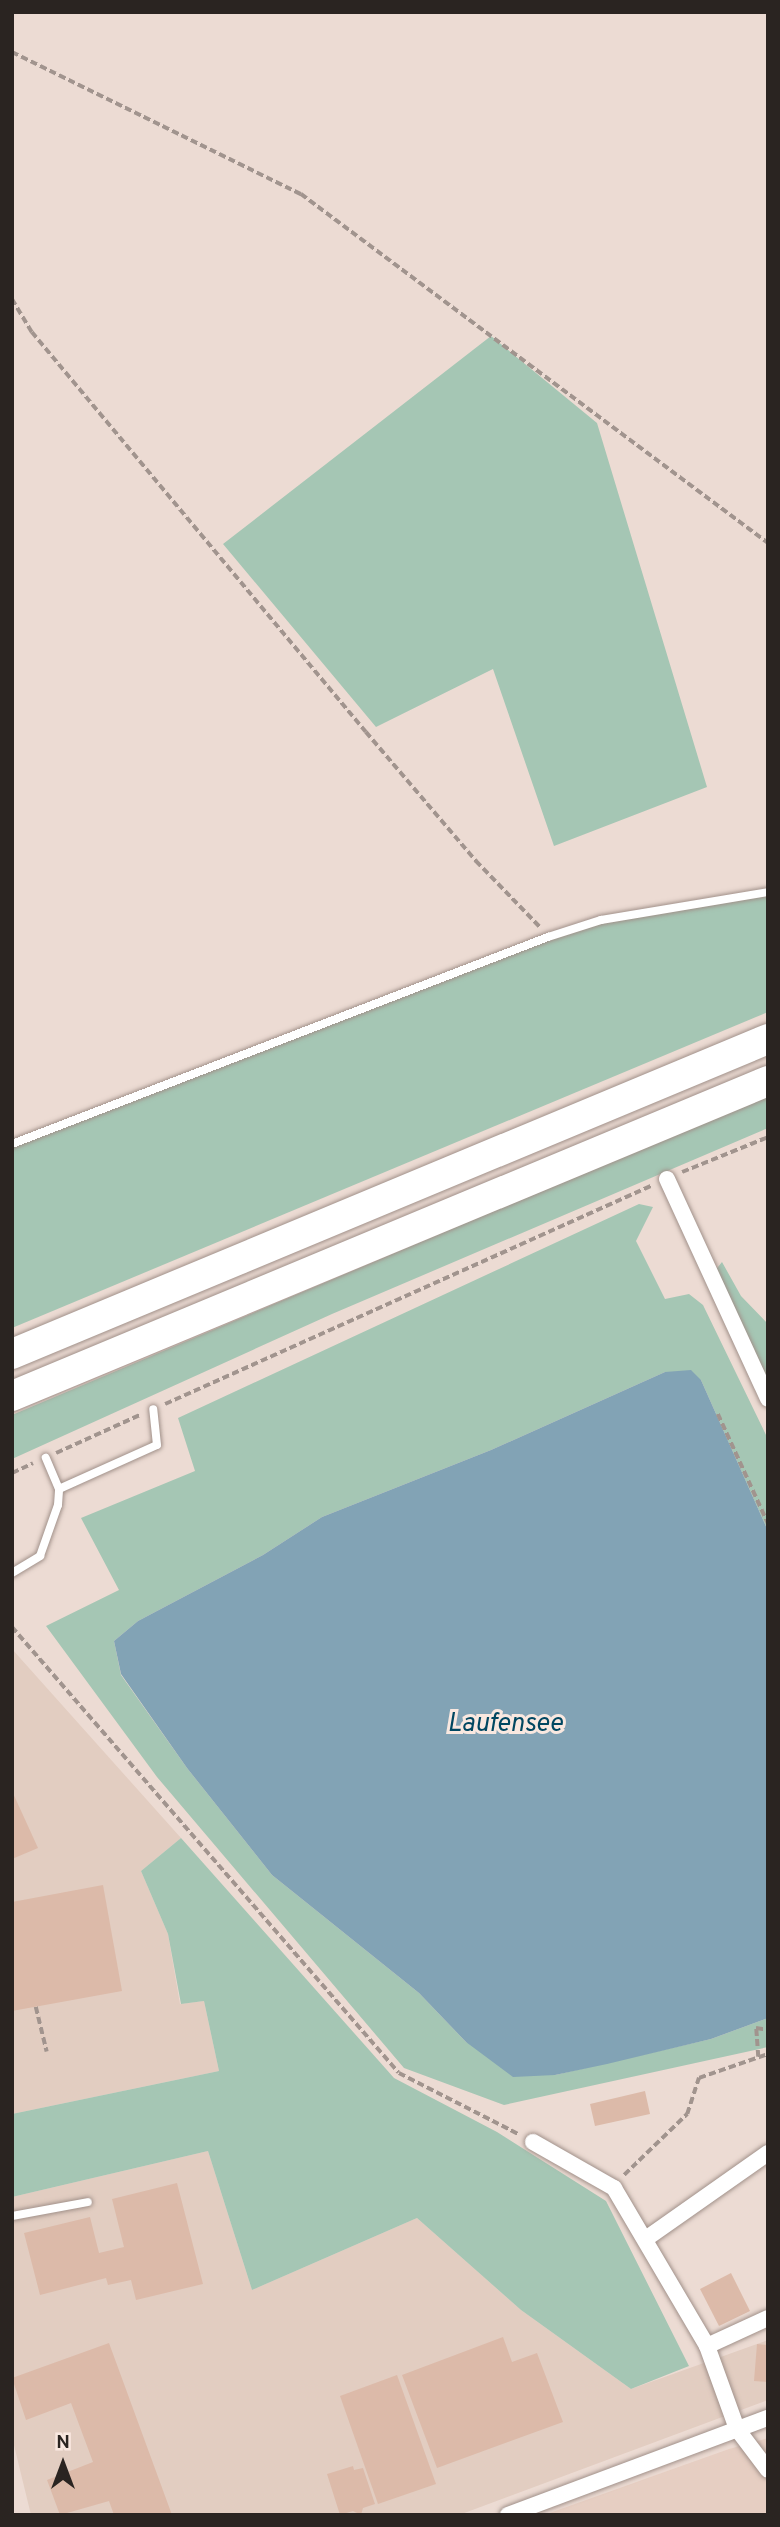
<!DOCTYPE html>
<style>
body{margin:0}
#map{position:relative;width:780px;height:2527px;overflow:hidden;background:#ecdbd3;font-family:Overpass,sans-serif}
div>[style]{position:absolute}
.commercial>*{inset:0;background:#e2cdc1}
.built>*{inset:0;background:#e6cec2}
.green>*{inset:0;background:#a5c6b4}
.water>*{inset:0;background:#82a3b5}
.building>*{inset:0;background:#dcbaa9}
.path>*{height:3.5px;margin-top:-1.75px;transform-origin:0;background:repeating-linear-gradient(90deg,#a1948e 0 7px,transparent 0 10.5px)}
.roads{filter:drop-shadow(0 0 2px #a1918a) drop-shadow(0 0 2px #a1918a)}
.service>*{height:8px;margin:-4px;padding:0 4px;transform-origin:4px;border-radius:4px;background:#fff}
.minor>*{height:16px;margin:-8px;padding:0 8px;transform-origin:8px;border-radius:8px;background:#fff}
.motorway>*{height:30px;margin:-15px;padding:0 15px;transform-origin:15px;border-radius:15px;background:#fff}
span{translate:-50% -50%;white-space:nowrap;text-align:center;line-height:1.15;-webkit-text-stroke:6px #f9e8e0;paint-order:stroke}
.water-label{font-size:26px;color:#014761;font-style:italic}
.frame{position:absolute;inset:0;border:14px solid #2a2421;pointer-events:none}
.north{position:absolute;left:28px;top:2429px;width:70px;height:70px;-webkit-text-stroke:5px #f9e8e0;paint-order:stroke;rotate:0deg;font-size:19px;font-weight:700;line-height:28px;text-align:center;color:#2a2421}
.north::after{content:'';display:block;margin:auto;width:24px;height:32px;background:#2a2421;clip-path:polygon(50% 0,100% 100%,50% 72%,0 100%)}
</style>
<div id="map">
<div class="commercial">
<div style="clip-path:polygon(12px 1649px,181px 1838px,141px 1871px,168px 1934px,180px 2004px,204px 2001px,219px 2071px,12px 2114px)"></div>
<div style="clip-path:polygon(208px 2151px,252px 2290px,417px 2218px,521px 2310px,631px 2389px,768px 2340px,768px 2400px,459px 2515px,31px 2515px,12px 2437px,12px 2197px)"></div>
</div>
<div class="built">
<div style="clip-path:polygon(768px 2438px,768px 2515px,544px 2515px,729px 2449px)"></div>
</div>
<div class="green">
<div style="clip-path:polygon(491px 336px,597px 423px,707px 787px,554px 846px,493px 669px,376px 727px,223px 544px)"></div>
<div style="clip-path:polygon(768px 892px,768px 1012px,12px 1328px,12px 1144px,601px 920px)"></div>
<div style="clip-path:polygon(768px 1095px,768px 1128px,332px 1314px,12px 1459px,12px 1415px)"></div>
<div style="clip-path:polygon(639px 1204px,653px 1207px,636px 1241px,665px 1299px,689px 1294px,703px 1305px,768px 1439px,768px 1531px,701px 1380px,665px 1372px,491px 1450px,322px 1517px,263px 1555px,138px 1621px,114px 1641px,121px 1675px,187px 1768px,272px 1875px,419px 1993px,466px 2042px,555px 2075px,711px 2039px,768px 2018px,768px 2047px,504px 2105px,404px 2068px,157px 1777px,46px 1626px,119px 1590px,81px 1518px,195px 1471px,178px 1418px)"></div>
<div style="clip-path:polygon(722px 1262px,741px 1296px,768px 1324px,768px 1388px,714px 1272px)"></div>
<div style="clip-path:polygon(181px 1838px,394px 2078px,497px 2132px,606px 2201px,689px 2366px,631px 2389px,521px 2310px,417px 2218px,252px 2290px,208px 2151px,12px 2197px,12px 2114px,219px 2071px,204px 2001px,181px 2004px,168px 1934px,141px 1871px)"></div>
</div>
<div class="water">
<div style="clip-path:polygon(691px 1370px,701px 1380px,768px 1531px,768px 2018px,711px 2039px,607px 2064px,555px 2075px,513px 2077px,466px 2042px,419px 1993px,272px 1875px,187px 1768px,121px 1674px,114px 1641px,138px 1621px,263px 1555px,322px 1517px,491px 1450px,665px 1372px)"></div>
</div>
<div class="building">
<div style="clip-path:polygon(12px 1791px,38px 1848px,12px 1859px)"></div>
<div style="clip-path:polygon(103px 1885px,122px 1991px,12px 2011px,12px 1902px)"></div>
<div style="clip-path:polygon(645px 2091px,650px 2114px,595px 2126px,590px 2104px)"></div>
<div style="clip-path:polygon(177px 2183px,203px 2284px,136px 2300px,131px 2280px,108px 2285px,106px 2278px,40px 2295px,24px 2233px,90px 2217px,99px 2253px,124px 2247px,112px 2199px)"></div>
<div style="clip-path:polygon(731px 2273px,750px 2311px,719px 2326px,700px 2289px)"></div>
<div style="clip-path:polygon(503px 2337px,512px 2362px,537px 2353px,563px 2422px,437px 2468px,402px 2375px)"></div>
<div style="clip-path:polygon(109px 2343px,172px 2515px,114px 2515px,109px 2501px,60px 2515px,47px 2480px,93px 2462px,71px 2403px,26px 2420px,12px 2378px)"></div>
<div style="clip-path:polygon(757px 2344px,768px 2345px,768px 2382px,754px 2381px)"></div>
<div style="clip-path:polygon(397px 2375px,436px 2484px,378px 2504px,340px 2396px)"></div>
<div style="clip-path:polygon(353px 2466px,354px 2470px,363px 2468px,375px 2504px,363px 2508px,361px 2515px,353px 2511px,340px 2515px,327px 2474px)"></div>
</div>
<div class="path">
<div style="left:12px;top:52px;width:322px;rotate:26.2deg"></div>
<div style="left:301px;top:194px;width:583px;rotate:36.77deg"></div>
<div style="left:12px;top:299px;width:39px;rotate:59deg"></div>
<div style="left:32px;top:332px;width:521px;rotate:50.14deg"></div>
<div style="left:366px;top:732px;width:170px;rotate:49.5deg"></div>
<div style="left:476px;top:861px;width:92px;rotate:45.9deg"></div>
<div style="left:682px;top:1172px;width:93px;rotate:-22.1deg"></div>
<div style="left:165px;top:1404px;width:535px;rotate:-24.17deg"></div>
<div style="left:718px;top:1414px;width:120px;rotate:65.4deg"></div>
<div style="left:56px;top:1453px;width:94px;rotate:-24.4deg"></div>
<div style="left:12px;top:1473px;width:23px;rotate:-25deg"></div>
<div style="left:12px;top:1627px;width:590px;rotate:49.05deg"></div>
<div style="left:399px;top:2073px;width:136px;rotate:27.1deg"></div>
<div style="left:36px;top:2007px;width:46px;rotate:76.3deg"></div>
<div style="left:758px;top:2057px;width:29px;rotate:-94deg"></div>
<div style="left:756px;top:2028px;width:12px;rotate:9deg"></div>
<div style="left:624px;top:2175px;width:88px;rotate:-44.1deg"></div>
<div style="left:687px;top:2114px;width:38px;rotate:-72deg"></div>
<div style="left:699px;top:2078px;width:73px;rotate:-19.2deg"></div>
</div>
<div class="roads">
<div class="service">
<div style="left:12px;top:1144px;width:575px;rotate:-21.12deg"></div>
<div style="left:548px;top:937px;width:56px;rotate:-17.8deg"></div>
<div style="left:601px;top:920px;width:169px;rotate:-9.5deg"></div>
<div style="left:59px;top:1489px;width:107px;rotate:-24.2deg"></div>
<div style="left:157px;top:1445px;width:36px;rotate:-96deg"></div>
<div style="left:12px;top:1573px;width:33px;rotate:-31deg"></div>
<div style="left:40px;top:1556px;width:54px;rotate:-70.6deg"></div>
<div style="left:58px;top:1505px;width:16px;rotate:-86deg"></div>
<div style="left:59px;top:1489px;width:34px;rotate:-113deg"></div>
<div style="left:12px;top:2216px;width:77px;rotate:-10.4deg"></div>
</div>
<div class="minor">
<div style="left:667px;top:1179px;width:242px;rotate:65.3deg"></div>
<div style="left:533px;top:2142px;width:93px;rotate:29.6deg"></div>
<div style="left:614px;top:2188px;width:183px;rotate:59.5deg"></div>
<div style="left:707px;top:2346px;width:88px;rotate:70.1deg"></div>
<div style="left:737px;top:2429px;width:51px;rotate:52.9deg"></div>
<div style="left:647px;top:2238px;width:148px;rotate:-35.1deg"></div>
<div style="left:707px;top:2346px;width:67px;rotate:-24.7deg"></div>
<div style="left:508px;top:2515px;width:278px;rotate:-20.5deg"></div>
</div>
<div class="motorway">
<div style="left:12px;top:1354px;width:819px;rotate:-22.62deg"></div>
<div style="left:12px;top:1396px;width:819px;rotate:-22.62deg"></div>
</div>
</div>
<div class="water-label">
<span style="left:505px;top:1725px">Laufensee</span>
</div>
<div class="frame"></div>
<div class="north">N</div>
</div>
